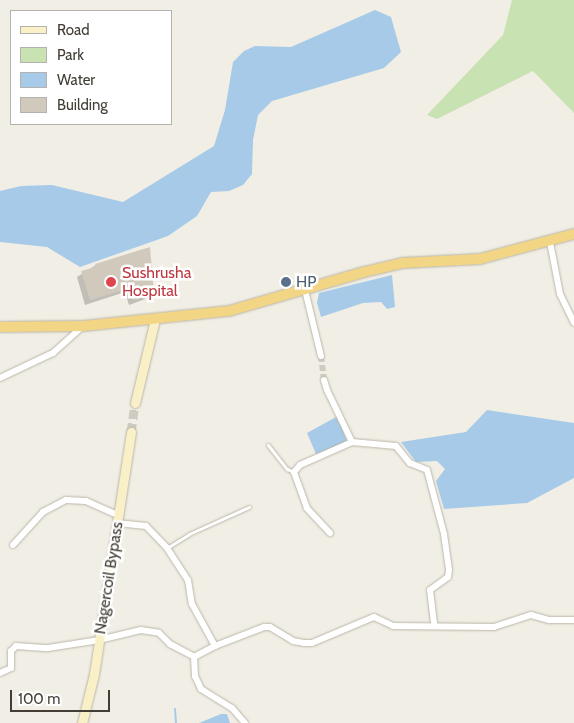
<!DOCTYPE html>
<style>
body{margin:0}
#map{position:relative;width:574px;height:723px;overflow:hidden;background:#f1eee5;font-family:Cabin,sans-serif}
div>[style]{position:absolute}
.green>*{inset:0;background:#c9e2b1}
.water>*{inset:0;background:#a6cae8}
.shadow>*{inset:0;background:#0003}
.stream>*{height:2px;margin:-1px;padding:0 1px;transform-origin:1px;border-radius:1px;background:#a6cae8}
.building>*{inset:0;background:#d1cabc}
.minor-tunnel>*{height:6px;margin-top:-3px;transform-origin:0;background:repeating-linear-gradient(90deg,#cecbc2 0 6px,transparent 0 9px)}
.secondary-tunnel>*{height:9px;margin-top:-4.5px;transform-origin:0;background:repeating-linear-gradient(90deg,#cecbc2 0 9px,transparent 0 13.5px)}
.roads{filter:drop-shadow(0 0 1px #bbb6a9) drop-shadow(0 0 1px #bbb6a9)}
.service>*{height:3px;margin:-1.5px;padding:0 1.5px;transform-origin:1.5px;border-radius:1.5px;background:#fff}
.minor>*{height:6px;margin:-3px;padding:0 3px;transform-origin:3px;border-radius:3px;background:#fff}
.secondary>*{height:9px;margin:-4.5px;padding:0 4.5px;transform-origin:4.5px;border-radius:4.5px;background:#f9f0c7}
.trunk>*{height:10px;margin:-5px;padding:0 5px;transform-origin:5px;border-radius:5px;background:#f2d686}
.dots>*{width:14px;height:14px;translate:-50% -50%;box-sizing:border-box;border:2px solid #fff;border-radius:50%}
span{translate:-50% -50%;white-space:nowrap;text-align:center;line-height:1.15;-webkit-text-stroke:5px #fff;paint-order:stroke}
.health-label{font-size:16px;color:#be3a42}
.left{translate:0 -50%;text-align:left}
.service-label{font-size:16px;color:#4e5e75}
.street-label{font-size:16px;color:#423e35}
.legend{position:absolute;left:10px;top:10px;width:162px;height:115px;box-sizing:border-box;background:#fff;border:1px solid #b3b2ae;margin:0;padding:6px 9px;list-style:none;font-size:15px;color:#423e35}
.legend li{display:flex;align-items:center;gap:10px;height:25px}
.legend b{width:25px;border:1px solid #b3b2ae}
.scale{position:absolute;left:10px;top:690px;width:100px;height:22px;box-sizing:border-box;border:2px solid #423e35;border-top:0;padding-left:6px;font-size:15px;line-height:18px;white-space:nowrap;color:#423e35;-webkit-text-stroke:4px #fff;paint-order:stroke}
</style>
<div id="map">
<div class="green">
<div style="clip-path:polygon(512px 0,574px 0,574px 113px,533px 71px,437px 119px,427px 115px,503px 35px)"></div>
</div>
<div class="water">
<div style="clip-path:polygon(375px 10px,391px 17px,401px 52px,384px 68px,272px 101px,258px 115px,253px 140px,252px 174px,243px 185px,229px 191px,211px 192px,197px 216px,168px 236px,80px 267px,47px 247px,0 242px,0 191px,21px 186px,52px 185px,123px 202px,214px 146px,225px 110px,233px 62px,244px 51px,255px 46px,291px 47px)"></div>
<div style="clip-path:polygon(392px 275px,395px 307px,387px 309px,381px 302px,363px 303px,321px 317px,317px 303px,319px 293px)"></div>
<div style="clip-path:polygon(487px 410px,574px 423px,574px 478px,527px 503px,444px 509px,436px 481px,445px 469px,437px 461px,416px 462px,401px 442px,466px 432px)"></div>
<div style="clip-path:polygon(338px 416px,347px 442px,316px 454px,307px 433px)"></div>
<div style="clip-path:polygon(221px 714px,227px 714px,230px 723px,199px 723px)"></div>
</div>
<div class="shadow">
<div style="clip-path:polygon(96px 265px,153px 293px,148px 298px,129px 305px,125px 292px,85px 305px,77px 277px)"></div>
</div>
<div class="stream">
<div style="left:175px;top:709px;width:14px;rotate:86deg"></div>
</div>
<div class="building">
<div style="clip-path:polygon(150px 247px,154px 294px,134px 300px,130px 288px,90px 300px,81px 271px,96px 267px,95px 264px)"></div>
</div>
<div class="minor-tunnel">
<div style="left:321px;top:356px;width:24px;rotate:83deg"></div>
</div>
<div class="secondary-tunnel">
<div style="left:131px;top:432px;width:29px;rotate:-82deg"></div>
</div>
<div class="roads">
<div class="service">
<div style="left:268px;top:445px;width:31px;rotate:52deg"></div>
<div style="left:287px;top:469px;width:8px;rotate:23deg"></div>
<div style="left:167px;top:548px;width:26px;rotate:-32deg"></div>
<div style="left:189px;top:534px;width:66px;rotate:-24.2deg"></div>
</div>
<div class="minor">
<div style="left:550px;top:242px;width:53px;rotate:79.1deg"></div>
<div style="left:560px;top:294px;width:32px;rotate:64deg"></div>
<div style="left:305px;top:290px;width:68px;rotate:76.4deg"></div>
<div style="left:0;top:378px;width:59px;rotate:-25.3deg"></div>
<div style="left:53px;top:353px;width:40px;rotate:-42deg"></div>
<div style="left:324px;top:380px;width:10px;rotate:73deg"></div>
<div style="left:327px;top:390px;width:58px;rotate:64.3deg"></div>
<div style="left:352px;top:442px;width:44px;rotate:5.2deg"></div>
<div style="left:396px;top:446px;width:22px;rotate:51deg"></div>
<div style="left:410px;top:463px;width:18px;rotate:22deg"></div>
<div style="left:427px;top:470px;width:66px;rotate:75.1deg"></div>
<div style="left:444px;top:534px;width:36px;rotate:82deg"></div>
<div style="left:449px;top:570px;width:7px;rotate:98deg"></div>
<div style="left:448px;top:577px;width:22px;rotate:144deg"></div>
<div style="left:430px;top:590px;width:35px;rotate:83deg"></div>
<div style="left:117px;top:523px;width:29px;rotate:6deg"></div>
<div style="left:146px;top:526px;width:30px;rotate:46deg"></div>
<div style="left:167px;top:548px;width:38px;rotate:57deg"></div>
<div style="left:188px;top:580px;width:24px;rotate:81deg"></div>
<div style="left:192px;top:604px;width:48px;rotate:61.3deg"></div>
<div style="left:330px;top:533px;width:34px;rotate:-133deg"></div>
<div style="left:307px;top:508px;width:38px;rotate:-110deg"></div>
<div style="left:294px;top:472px;width:9px;rotate:-49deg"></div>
<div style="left:300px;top:465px;width:57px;rotate:-23.9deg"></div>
<div style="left:13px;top:545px;width:45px;rotate:-47.7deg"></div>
<div style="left:43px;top:512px;width:26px;rotate:-28deg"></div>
<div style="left:66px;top:500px;width:20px;rotate:3deg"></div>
<div style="left:86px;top:501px;width:35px;rotate:24deg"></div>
<div style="left:194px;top:657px;width:19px;rotate:87deg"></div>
<div style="left:195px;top:676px;width:14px;rotate:65deg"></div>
<div style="left:201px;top:689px;width:36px;rotate:32deg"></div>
<div style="left:232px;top:708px;width:20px;rotate:49deg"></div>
<div style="left:0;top:673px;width:12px;rotate:-24deg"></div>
<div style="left:11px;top:668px;width:17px;rotate:-90deg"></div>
<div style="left:11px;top:651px;width:7px;rotate:-45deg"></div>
<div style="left:16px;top:646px;width:32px;rotate:4deg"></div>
<div style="left:48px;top:648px;width:52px;rotate:-8.9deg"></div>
<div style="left:99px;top:640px;width:43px;rotate:-13.4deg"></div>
<div style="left:141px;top:630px;width:18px;rotate:9deg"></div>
<div style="left:159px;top:633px;width:16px;rotate:45deg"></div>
<div style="left:170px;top:644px;width:27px;rotate:28deg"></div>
<div style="left:194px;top:657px;width:24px;rotate:-28deg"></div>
<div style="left:215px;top:646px;width:53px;rotate:-21.2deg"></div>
<div style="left:264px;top:627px;width:6px"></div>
<div style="left:270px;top:627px;width:27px;rotate:31deg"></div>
<div style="left:293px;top:641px;width:11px;rotate:10deg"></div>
<div style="left:304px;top:643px;width:8px"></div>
<div style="left:312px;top:643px;width:67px;rotate:-22.8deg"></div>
<div style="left:374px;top:617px;width:21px;rotate:25deg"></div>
<div style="left:393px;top:626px;width:101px;rotate:0.6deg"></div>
<div style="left:494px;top:627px;width:39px;rotate:-18deg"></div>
<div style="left:531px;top:615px;width:19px;rotate:16deg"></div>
<div style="left:549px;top:620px;width:25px"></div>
</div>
<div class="secondary">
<div style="left:135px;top:403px;width:86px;rotate:-76.6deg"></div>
<div style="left:82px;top:723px;width:50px;rotate:-76.2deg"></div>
<div style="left:94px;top:674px;width:245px;rotate:-81.3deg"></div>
</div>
<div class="trunk">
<div style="left:0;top:327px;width:83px;rotate:-0.7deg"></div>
<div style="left:83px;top:326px;width:147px;rotate:-5.9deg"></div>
<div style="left:229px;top:311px;width:141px;rotate:-16.1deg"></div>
<div style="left:364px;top:272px;width:39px;rotate:-13deg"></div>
<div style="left:402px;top:263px;width:78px;rotate:-2.9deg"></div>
<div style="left:480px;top:259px;width:97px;rotate:-14.9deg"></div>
</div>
</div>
<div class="dots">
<div style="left:111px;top:282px;background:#e0444e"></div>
<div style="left:286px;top:282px;background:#5c6f8a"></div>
</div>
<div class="health-label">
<span class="left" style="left:122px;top:282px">Sushrusha<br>Hospital</span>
</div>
<div class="service-label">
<span class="left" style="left:296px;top:282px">HP</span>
</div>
<div class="street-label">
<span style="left:109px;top:578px;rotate:-81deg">Nagercoil Bypass</span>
</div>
<ul class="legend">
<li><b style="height:6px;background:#f9f0c7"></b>Road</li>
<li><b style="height:14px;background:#c9e2b1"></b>Park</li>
<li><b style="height:14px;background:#a6cae8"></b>Water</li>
<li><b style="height:14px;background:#d1cabc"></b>Building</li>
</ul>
<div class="scale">100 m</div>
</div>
